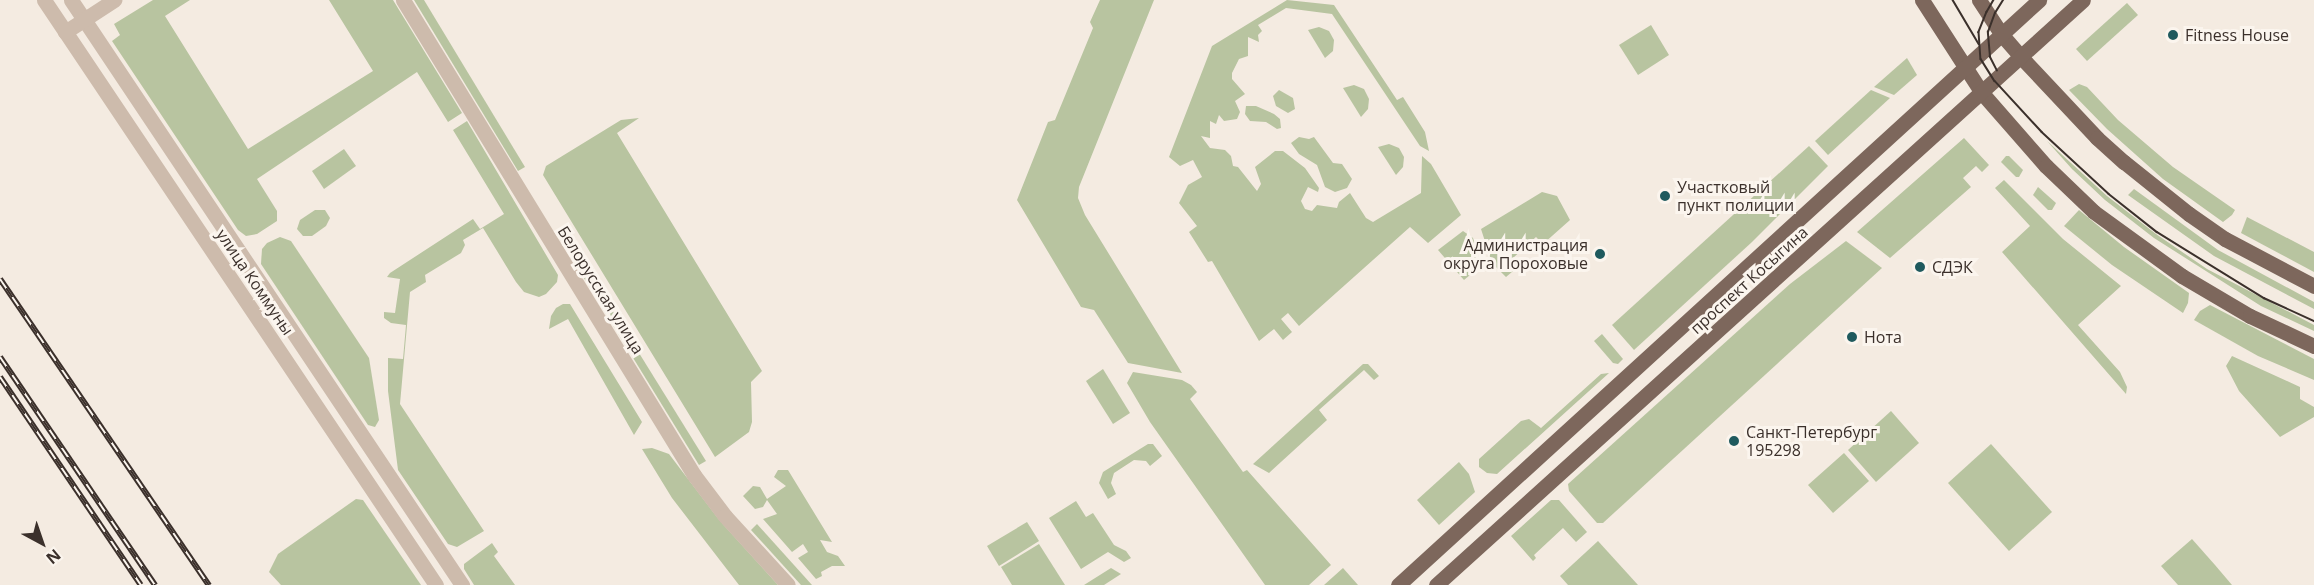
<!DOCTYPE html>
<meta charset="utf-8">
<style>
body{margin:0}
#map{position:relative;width:2314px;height:585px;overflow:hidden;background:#f4ebe1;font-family:"Open Sans",sans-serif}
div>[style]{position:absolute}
.green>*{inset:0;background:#b8c4a0}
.minor>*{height:15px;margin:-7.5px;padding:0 7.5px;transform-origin:7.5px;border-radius:7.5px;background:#cdbbac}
.major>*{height:15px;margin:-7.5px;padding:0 7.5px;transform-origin:7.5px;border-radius:7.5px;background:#7d675c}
.tram>*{height:1.5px;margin:-0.75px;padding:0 0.75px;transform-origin:0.75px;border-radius:0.75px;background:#3b302b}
.rail>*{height:6px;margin-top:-3px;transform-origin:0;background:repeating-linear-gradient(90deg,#fbf5ee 0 11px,#3b302b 0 22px);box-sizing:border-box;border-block:2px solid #3b302b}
.dots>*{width:16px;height:16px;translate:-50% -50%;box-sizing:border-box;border:3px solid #fbf5ee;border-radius:50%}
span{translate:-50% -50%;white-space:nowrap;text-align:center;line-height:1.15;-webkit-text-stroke:6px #fbf5ee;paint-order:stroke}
.poi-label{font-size:16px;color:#3b302b}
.left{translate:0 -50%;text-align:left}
.right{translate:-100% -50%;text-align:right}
.street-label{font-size:16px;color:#3b302b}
.north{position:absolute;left:12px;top:513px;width:60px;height:60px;-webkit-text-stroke:4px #fbf5ee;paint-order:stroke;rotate:140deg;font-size:16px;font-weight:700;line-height:24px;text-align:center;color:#3b302b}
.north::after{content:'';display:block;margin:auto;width:21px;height:27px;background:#3b302b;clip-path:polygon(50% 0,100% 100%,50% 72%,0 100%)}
</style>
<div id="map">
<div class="green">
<div style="clip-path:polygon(153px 0,190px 0,165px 16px,248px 149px,373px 71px,329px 0,393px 0,462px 113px,448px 122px,417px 72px,257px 179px,277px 211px,277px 221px,257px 234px,246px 236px,238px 230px,112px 41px,120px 35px,114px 24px)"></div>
<div style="clip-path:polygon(414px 0,424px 0,525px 167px,518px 171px)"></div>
<div style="clip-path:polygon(1100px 0,1154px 0,1079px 187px,1078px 198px,1085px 215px,1182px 373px,1128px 363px,1094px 310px,1081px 307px,1017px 200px,1048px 122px,1055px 120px,1093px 28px,1090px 22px)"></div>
<div style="clip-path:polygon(1287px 0,1334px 5px,1397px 100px,1403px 97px,1425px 132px,1429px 151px,1420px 146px,1332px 14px,1286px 8px,1258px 25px,1262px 31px,1258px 35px,1259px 42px,1248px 37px,1248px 56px,1239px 59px,1232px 73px,1232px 79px,1245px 94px,1235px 101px,1240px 112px,1237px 119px,1224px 121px,1219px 115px,1216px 124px,1210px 121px,1210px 138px,1201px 136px,1210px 148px,1225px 150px,1231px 156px,1233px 166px,1238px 167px,1257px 191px,1261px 184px,1255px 167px,1275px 151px,1283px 151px,1305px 168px,1319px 188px,1318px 192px,1308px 187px,1301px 201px,1305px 209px,1312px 211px,1317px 205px,1337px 208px,1339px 202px,1350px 193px,1366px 218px,1373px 222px,1421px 193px,1422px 156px,1431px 164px,1461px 215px,1428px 243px,1410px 227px,1299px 326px,1288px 313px,1281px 319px,1292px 332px,1283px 340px,1274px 329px,1259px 341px,1212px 261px,1208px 262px,1189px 232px,1197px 226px,1179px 203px,1188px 185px,1202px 177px,1193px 160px,1180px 166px,1169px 157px,1212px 46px)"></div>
<div style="clip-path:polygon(2127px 3px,2138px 15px,2087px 61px,2076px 49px)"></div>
<div style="clip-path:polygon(1651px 25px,1669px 55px,1638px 75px,1619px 45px)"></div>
<div style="clip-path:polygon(1319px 27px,1329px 31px,1334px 40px,1333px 51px,1325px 58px,1308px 30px)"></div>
<div style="clip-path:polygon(1907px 58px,1917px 75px,1894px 95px,1874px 87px)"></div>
<div style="clip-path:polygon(2079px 84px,2087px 87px,2118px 120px,2173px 167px,2235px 210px,2232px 215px,2223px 222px,2163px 179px,2107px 129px,2069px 90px)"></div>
<div style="clip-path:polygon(1354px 85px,1364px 89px,1369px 99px,1368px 109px,1361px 117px,1343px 88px)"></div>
<div style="clip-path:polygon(1279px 90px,1293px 98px,1295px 109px,1288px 113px,1276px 106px,1273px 96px)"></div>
<div style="clip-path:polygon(1871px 90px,1890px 98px,1828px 155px,1815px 141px)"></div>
<div style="clip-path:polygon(1246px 106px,1256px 106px,1274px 114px,1280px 119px,1281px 128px,1277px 129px,1266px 122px,1250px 121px,1245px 114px)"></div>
<div style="clip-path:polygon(639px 118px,617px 133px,762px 371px,751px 382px,752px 422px,749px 432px,715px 457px,543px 175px,546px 166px,621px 120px)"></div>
<div style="clip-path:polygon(467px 121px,558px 275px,557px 282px,546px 294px,539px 297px,524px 292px,516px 282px,483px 228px,463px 240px,465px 245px,461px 253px,425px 275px,426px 282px,410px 292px,400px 404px,484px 531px,457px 547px,448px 544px,398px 470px,388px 391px,388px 358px,403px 359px,406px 325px,391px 323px,384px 318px,384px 312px,395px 313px,400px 279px,387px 277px,390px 273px,473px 219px,480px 229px,504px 214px,453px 130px)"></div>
<div style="clip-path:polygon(1299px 137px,1309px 139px,1314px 137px,1333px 163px,1342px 164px,1352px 179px,1347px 188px,1335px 192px,1325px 187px,1317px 165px,1299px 154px,1291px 143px)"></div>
<div style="clip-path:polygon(1964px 138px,1989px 165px,1982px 172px,1976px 166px,1963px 178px,1971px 187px,1890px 258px,1857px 232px)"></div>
<div style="clip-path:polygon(2047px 141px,2107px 196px,2156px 234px,2207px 269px,2314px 325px,2314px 331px,2261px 306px,2154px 238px,2105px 200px,2072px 169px)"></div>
<div style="clip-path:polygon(1389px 144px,1399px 148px,1404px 157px,1403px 167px,1396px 175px,1378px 147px)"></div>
<div style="clip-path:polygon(1809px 146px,1828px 166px,1752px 242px,1634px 350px,1612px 325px)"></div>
<div style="clip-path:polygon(344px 149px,356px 166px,324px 189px,312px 171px)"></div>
<div style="clip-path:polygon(2006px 156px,2009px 156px,2023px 170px,2019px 177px,2016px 177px,2001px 162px)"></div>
<div style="clip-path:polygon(2004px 180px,2063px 239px,2121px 286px,2078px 325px,2120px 372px,2127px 387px,2126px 394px,2002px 252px,2030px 226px,1995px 188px)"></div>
<div style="clip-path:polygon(2038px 187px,2056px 203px,2052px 210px,2048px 210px,2033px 195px)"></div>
<div style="clip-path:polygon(2134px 189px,2218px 250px,2314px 302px,2314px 309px,2214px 256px,2128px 195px)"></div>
<div style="clip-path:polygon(1542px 192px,1557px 196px,1570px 220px,1543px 244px,1536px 237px,1513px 258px,1519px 266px,1506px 277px,1492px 263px,1481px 229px)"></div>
<div style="clip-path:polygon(315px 210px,325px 210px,330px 218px,326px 226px,312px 236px,303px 236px,297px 229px,300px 220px)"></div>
<div style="clip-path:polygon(2079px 210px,2124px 247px,2189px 293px,2188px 303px,2183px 313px,2112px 265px,2064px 226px)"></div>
<div style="clip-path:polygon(2247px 217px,2314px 252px,2314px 272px,2241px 233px)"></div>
<div style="clip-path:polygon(1463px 231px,1473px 238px,1482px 265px,1464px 280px,1438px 250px)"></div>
<div style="clip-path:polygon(280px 237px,291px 241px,369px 358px,379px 420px,375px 427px,368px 425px,261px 264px,262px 249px,267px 243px)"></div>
<div style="clip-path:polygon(1846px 241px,1882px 268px,1603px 523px,1597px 523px,1569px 491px,1568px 484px,1790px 284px)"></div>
<div style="clip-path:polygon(577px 253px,706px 461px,699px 465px,571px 257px)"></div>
<div style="clip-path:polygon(563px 304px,570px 304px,642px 422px,634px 435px,568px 319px,549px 329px,551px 316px,556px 308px)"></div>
<div style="clip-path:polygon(2210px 305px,2314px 359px,2314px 380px,2258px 356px,2194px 320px,2200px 311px)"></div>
<div style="clip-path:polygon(1602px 334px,1623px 359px,1618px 364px,1613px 363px,1594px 341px)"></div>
<div style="clip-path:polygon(2232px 356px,2300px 387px,2300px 399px,2314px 407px,2314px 417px,2280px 437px,2239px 391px,2226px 366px)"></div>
<div style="clip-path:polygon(1363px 364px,1368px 364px,1379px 376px,1374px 380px,1364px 370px,1319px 410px,1327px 420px,1269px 473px,1253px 464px)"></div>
<div style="clip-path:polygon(1103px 369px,1130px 413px,1113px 424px,1086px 381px)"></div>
<div style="clip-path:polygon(1133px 372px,1182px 380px,1191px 385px,1197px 392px,1190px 399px,1243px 472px,1247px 470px,1331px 565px,1309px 585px,1265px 585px,1150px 422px,1127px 383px)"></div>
<div style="clip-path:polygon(1609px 373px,1497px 474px,1487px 473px,1479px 467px,1479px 459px,1521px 421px,1529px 419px,1541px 428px,1601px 374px)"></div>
<div style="clip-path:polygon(1891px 411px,1919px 443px,1876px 482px,1848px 450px)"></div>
<div style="clip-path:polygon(1148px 444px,1153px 444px,1162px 456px,1150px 466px,1146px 461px,1134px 460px,1114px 473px,1111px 483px,1116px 494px,1108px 499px,1099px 483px,1103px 472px)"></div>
<div style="clip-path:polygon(1991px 444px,2052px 512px,2009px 551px,1948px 483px)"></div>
<div style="clip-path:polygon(652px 448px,669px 454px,720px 521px,778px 585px,739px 585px,672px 498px,642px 449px)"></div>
<div style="clip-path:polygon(1844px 453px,1869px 481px,1833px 513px,1808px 485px)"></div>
<div style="clip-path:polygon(1459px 462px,1469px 474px,1475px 492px,1439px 525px,1417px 500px)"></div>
<div style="clip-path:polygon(778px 470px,788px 470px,832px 542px,820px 540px,827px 552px,838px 556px,845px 566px,832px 566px,821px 572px,822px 576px,816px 579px,798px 558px,808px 552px,803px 544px,792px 552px,763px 519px,777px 514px,767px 500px,763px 507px,755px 509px,743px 496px,753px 486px,760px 487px,767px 499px,786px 486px,774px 477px)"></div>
<div style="clip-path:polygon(356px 499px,363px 500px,421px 585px,281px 585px,269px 572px,278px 554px)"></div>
<div style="clip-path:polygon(1551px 500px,1559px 500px,1587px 532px,1576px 542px,1563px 528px,1534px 555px,1536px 558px,1533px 561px,1511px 536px)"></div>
<div style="clip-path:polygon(1076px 501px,1086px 517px,1093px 513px,1114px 545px,1126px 551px,1131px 558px,1124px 562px,1108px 552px,1081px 569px,1049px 518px)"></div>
<div style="clip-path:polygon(1027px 522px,1039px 541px,999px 566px,987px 546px)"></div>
<div style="clip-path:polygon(757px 524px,812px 585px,801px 585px,751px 530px)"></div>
<div style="clip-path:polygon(2192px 539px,2215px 565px,2232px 585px,2178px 585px,2161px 566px)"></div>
<div style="clip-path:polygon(1598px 541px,1638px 585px,1568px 585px,1560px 576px)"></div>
<div style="clip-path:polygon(492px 543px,498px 552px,494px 556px,515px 585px,474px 585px,464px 569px,464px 564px)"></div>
<div style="clip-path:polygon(1039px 544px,1065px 585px,1012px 585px,1001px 567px)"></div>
<div style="clip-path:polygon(1111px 568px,1121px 574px,1104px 585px,1084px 585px)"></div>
<div style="clip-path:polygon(1343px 568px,1358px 585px,1324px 585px)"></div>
</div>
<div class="minor">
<div style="left:44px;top:0;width:704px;rotate:56.17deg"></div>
<div style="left:71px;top:0;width:704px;rotate:56.24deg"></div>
<div style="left:403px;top:0;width:557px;rotate:58.51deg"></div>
<div style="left:694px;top:475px;width:51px;rotate:52.9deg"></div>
<div style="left:725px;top:516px;width:93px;rotate:47.6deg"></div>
<div style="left:65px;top:32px;width:59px;rotate:-33.1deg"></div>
</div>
<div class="major">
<div style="left:1922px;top:0;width:111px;rotate:57.2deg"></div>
<div style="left:1982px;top:93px;width:97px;rotate:48.8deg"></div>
<div style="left:2046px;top:166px;width:66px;rotate:43.8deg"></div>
<div style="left:2094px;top:212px;width:109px;rotate:36deg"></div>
<div style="left:2182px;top:276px;width:79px;rotate:30.5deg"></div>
<div style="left:2250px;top:316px;width:71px;rotate:25.1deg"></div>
<div style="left:1979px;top:0;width:42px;rotate:56.7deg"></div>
<div style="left:2002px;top:35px;width:29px;rotate:49deg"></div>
<div style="left:2021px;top:57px;width:111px;rotate:46.8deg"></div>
<div style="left:2097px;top:138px;width:36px;rotate:42deg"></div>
<div style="left:2124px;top:162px;width:83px;rotate:38.7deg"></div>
<div style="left:2189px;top:214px;width:44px;rotate:34.8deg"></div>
<div style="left:2225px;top:239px;width:101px;rotate:27.8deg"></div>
<div style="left:1398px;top:585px;width:868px;rotate:-42.38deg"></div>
<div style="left:1436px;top:585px;width:872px;rotate:-42.12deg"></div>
</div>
<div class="tram">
<div style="left:1953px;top:0;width:51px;rotate:59.4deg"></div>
<div style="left:1994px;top:0;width:14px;rotate:120deg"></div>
<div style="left:1987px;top:12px;width:22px;rotate:112deg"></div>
<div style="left:1979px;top:32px;width:27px;rotate:86deg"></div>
<div style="left:1981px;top:59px;width:26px;rotate:58deg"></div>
<div style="left:1995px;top:81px;width:69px;rotate:47.3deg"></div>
<div style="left:2042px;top:132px;width:91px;rotate:42.8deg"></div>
<div style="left:2109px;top:194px;width:61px;rotate:38.4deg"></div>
<div style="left:2157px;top:232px;width:126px;rotate:31.7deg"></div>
<div style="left:2264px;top:298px;width:55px;rotate:24.7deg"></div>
<div style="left:1997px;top:71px;width:16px;rotate:-117deg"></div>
<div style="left:1990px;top:57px;width:25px;rotate:-95deg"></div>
<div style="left:1988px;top:32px;width:20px;rotate:-70deg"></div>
<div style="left:1995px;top:13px;width:15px;rotate:-58deg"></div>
</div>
<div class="rail">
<div style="left:0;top:279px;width:371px;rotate:55.7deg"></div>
<div style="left:0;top:357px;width:276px;rotate:55.8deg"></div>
<div style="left:0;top:377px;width:251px;rotate:55.9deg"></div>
</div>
<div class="dots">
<div style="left:2173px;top:35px;background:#1f5a5e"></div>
<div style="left:1665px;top:196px;background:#1f5a5e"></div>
<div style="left:1600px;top:254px;background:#1f5a5e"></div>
<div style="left:1920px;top:267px;background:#1f5a5e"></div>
<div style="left:1852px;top:337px;background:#1f5a5e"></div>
<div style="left:1734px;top:441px;background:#1f5a5e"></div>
</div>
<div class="poi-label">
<span class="left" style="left:2185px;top:35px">Fitness House</span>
<span class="left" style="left:1677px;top:196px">Участковый<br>пункт полиции</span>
<span class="right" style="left:1588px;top:254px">Администрация<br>округа Пороховые</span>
<span class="left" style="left:1932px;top:267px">СДЭК</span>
<span class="left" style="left:1864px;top:337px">Нота</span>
<span class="left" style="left:1746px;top:441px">Санкт-Петербург<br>195298</span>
</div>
<div class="street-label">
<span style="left:1749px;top:280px;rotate:-42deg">проспект Косыгина</span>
<span style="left:255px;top:282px;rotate:56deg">улица Коммуны</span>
<span style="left:601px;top:290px;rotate:58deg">Белорусская улица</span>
</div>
<div class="north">N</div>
</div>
